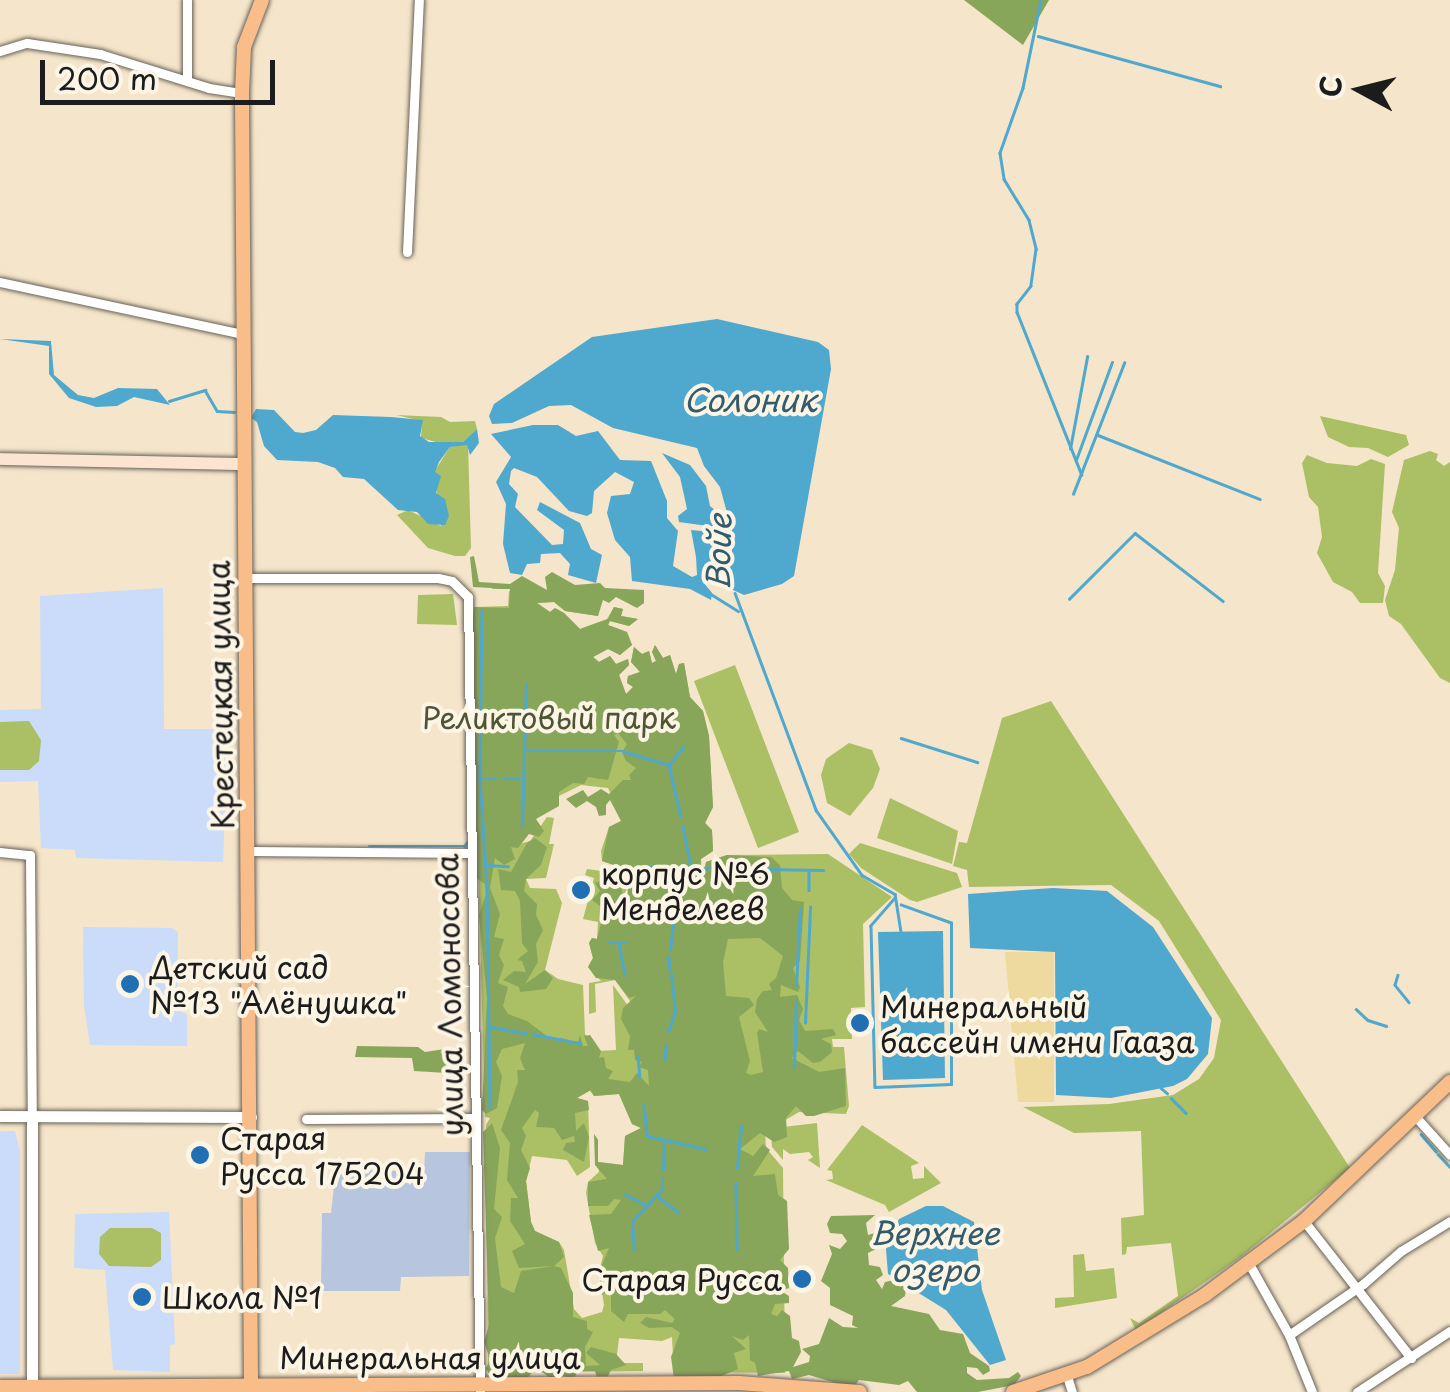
<!DOCTYPE html>
<meta charset="utf-8">
<style>
body{margin:0}
#map{position:relative;width:1450px;height:1392px;overflow:hidden;background:#f5e5ca;font-family:"Playpen Sans",sans-serif}
div>[style]{position:absolute}
.built>*{inset:0;background:#cadcf9}
.industrial>*{inset:0;background:#b7c5de}
.green>*{inset:0;background:#abbf64}
.forest>*{inset:0;background:#88a65a}
.sand>*{inset:0;background:#eeda9e}
.water>*{inset:0;background:#4fa8cd}
.stream>*{height:2.5px;margin:-1.25px;padding:0 1.25px;transform-origin:1.25px;border-radius:1.25px;background:#4fa8cd}
.roads{filter:drop-shadow(0 0 2px #686259) drop-shadow(0 0 2px #686259)}
.minor>*{height:9px;margin:-4.5px;padding:0 4.5px;transform-origin:4.5px;border-radius:4.5px;background:#fff}
.tertiary>*{height:11px;margin:-5.5px;padding:0 5.5px;transform-origin:5.5px;border-radius:5.5px;background:#fff}
.secondary>*{height:12px;margin:-6px;padding:0 6px;transform-origin:6px;border-radius:6px;background:#fce5d0}
.primary>*{height:14px;margin:-7px;padding:0 7px;transform-origin:7px;border-radius:7px;background:#f8bd89}
.dots>*{width:28px;height:28px;translate:-50% -50%;box-sizing:border-box;border:5px solid #fcf5e5;border-radius:50%}
span{translate:-50% -50%;white-space:nowrap;text-align:center;line-height:1.15;-webkit-text-stroke:8px #fcf5e5;paint-order:stroke}
.street-label{font-size:30px;color:#1c1c1c}
.park-label{font-size:30px;color:#4e5535}
.poi-label{font-size:30px;color:#1c1c1c}
.left{translate:0 -50%;text-align:left}
.right{translate:-100% -50%;text-align:right}
.water-label{font-size:32px;color:#335b6c;font-style:italic}
.north{position:absolute;left:1310px;top:40px;width:100px;height:100px;-webkit-text-stroke:8px #fcf5e5;paint-order:stroke;rotate:277deg;font-size:28px;font-weight:700;line-height:40px;text-align:center;color:#1c1c1c}
.north::after{content:'';display:block;margin:auto;width:35px;height:45px;background:#1c1c1c;clip-path:polygon(50% 0,100% 100%,50% 72%,0 100%)}
.scale{position:absolute;left:40px;top:60px;width:235px;height:45px;box-sizing:border-box;border:5px solid #1c1c1c;border-top:0;padding-left:12px;font-size:30px;line-height:35px;white-space:nowrap;color:#1c1c1c;-webkit-text-stroke:8px #fcf5e5;paint-order:stroke}
</style>
<div id="map">
<div class="built">
<div style="clip-path:polygon(163px 588px,164px 729px,228px 729px,223px 862px,76px 858px,75px 850px,41px 848px,38px 781px,0 782px,0 710px,41px 709px,40px 596px)"></div>
<div style="clip-path:polygon(83px 927px,172px 928px,178px 932px,177px 1010px,187px 1014px,187px 1046px,90px 1045px,84px 1005px)"></div>
<div style="clip-path:polygon(0 1131px,15px 1131px,20px 1150px,20px 1374px,0 1374px)"></div>
<div style="clip-path:polygon(169px 1212px,175px 1344px,170px 1345px,170px 1372px,113px 1370px,105px 1270px,74px 1268px,75px 1214px)"></div>
</div>
<div class="industrial">
<div style="clip-path:polygon(425px 1152px,470px 1152px,469px 1276px,401px 1277px,400px 1291px,321px 1291px,322px 1213px,331px 1213px,336px 1169px,424px 1172px)"></div>
</div>
<div class="green">
<div style="clip-path:polygon(396px 415px,441px 417px,450px 422px,475px 421px,477px 429px,463px 442px,447px 445px,421px 438px,422px 421px)"></div>
<div style="clip-path:polygon(1320px 416px,1406px 435px,1409px 445px,1388px 457px,1368px 448px,1349px 447px,1328px 437px)"></div>
<div style="clip-path:polygon(468px 444px,471px 548px,465px 556px,455px 556px,428px 548px,397px 515px,408px 510px,441px 526px,434px 472px,450px 447px)"></div>
<div style="clip-path:polygon(1430px 451px,1438px 454px,1436px 460px,1444px 466px,1450px 462px,1450px 683px,1440px 678px,1401px 624px,1389px 616px,1385px 600px,1395px 570px,1399px 528px,1392px 512px,1404px 460px)"></div>
<div style="clip-path:polygon(1307px 455px,1327px 463px,1357px 466px,1371px 459px,1385px 464px,1378px 573px,1385px 586px,1383px 603px,1360px 603px,1352px 592px,1333px 582px,1317px 553px,1322px 537px,1318px 507px,1309px 497px,1302px 463px)"></div>
<div style="clip-path:polygon(evenodd,509px 591px,600px 603px,598px 616px,565px 611px,554px 602px,537px 603px,550px 612px,555px 608px,564px 613px,580px 629px,607px 619px,614px 607px,623px 609px,621px 616px,638px 619px,629px 626px,610px 621px,608px 625px,627px 632px,632px 645px,620px 655px,608px 649px,593px 657px,599px 662px,610px 656px,616px 664px,628px 659px,629px 665px,619px 675px,626px 694px,633px 687px,627px 683px,628px 676px,640px 672px,631px 662px,634px 647px,642px 654px,649px 651px,652px 663px,656px 661px,652px 652px,655px 645px,663px 658px,670px 655px,676px 674px,679px 664px,684px 663px,690px 697px,703px 711px,709px 736px,713px 807px,705px 823px,712px 830px,713px 851px,701px 859px,702px 878px,706px 862px,727px 855px,828px 854px,892px 897px,863px 924px,865px 1007px,851px 1008px,852px 1039px,832px 1039px,833px 1047px,844px 1047px,849px 1106px,846px 1114px,799px 1112px,765px 1132px,766px 1148px,783px 1168px,785px 1373px,683px 1372px,673px 1356px,672px 1337px,662px 1341px,619px 1338px,616px 1363px,643px 1363px,643px 1371px,488px 1373px,486px 1125px,490px 1118px,485px 1117px,476px 783px,476px 607px,508px 606px,509px 591px,581px 785px,608px 788px,623px 820px,609px 827px,601px 851px,602px 861px,616px 865px,616px 873px,587px 869px,585px 875px,594px 878px,583px 919px,598px 922px,597px 939px,592px 938px,589px 943px,593px 958px,588px 967px,601px 981px,589px 983px,589px 1014px,596px 1012px,595px 984px,615px 980px,630px 1001px,629px 1007px,613px 985px,616px 1050px,598px 1051px,585px 1034px,583px 985px,558px 979px,545px 970px,562px 903px,556px 889px,530px 888px,526px 879px,546px 878px,554px 844px,549px 844px,554px 818px,547px 817px,530px 841px,512px 846px,553px 799px,581px 785px,509px 591px,589px 1090px,594px 1096px,619px 1094px,632px 1124px,641px 1128px,625px 1136px,623px 1165px,598px 1162px,598px 1140px,594px 1134px,599px 1172px,588px 1182px,586px 1193px,595px 1243px,603px 1256px,599px 1273px,604px 1305px,602px 1312px,582px 1318px,574px 1309px,564px 1250px,559px 1242px,535px 1231px,531px 1222px,526px 1181px,532px 1156px,567px 1160px,577px 1176px,590px 1167px,588px 1101px,577px 1098px,589px 1090px)"></div>
<div style="clip-path:polygon(453px 594px,457px 625px,417px 624px,418px 595px)"></div>
<div style="clip-path:polygon(735px 665px,799px 832px,758px 848px,694px 681px)"></div>
<div style="clip-path:polygon(1051px 701px,1350px 1168px,1241px 1257px,1136px 1330px,1130px 1318px,1139px 1323px,1178px 1296px,1171px 1243px,1127px 1247px,1126px 1254px,1122px 1255px,1121px 1218px,1144px 1215px,1141px 1131px,1074px 1133px,1023px 1107px,1109px 1104px,1173px 1095px,1199px 1079px,1214px 1058px,1221px 1020px,1159px 921px,1111px 885px,969px 887px,967px 870px,953px 866px,959px 842px,967px 843px,1002px 718px)"></div>
<div style="clip-path:polygon(29px 721px,41px 740px,39px 761px,29px 770px,0 770px,0 722px)"></div>
<div style="clip-path:polygon(849px 743px,872px 750px,880px 769px,873px 788px,850px 816px,827px 803px,821px 775px,826px 759px)"></div>
<div style="clip-path:polygon(890px 798px,958px 831px,952px 864px,877px 838px)"></div>
<div style="clip-path:polygon(860px 843px,957px 873px,962px 887px,917px 902px,910px 900px,861px 868px,849px 854px)"></div>
<div style="clip-path:polygon(817px 1123px,820px 1168px,808px 1160px,813px 1157px,809px 1152px,790px 1154px,783px 1149px,783px 1160px,772px 1147px,771px 1134px,783px 1127px)"></div>
<div style="clip-path:polygon(862px 1125px,919px 1163px,911px 1166px,913px 1179px,924px 1178px,924px 1166px,941px 1183px,889px 1212px,885px 1205px,826px 1180px,833px 1179px,832px 1171px,827px 1170px)"></div>
<div style="clip-path:polygon(110px 1228px,152px 1228px,161px 1233px,161px 1260px,151px 1267px,109px 1266px,99px 1254px,100px 1237px)"></div>
<div style="clip-path:polygon(1084px 1254px,1086px 1271px,1114px 1268px,1117px 1298px,1055px 1308px,1055px 1298px,1074px 1297px,1073px 1255px)"></div>
</div>
<div class="forest">
<div style="clip-path:polygon(964px 0,1049px 0,1023px 45px)"></div>
<div style="clip-path:polygon(evenodd,474px 556px,479px 582px,510px 584px,522px 576px,547px 590px,545px 577px,552px 572px,575px 585px,600px 583px,605px 588px,644px 590px,644px 603px,637px 608px,616px 597px,609px 603px,603px 600px,598px 616px,565px 611px,554px 602px,537px 603px,550px 612px,555px 608px,564px 613px,580px 629px,608px 619px,614px 607px,623px 609px,621px 616px,638px 619px,629px 626px,610px 621px,608px 625px,627px 632px,632px 645px,620px 655px,608px 649px,593px 657px,599px 662px,610px 656px,616px 664px,628px 659px,629px 665px,619px 675px,626px 694px,633px 687px,627px 683px,628px 676px,640px 672px,631px 662px,634px 647px,642px 654px,649px 651px,652px 663px,656px 661px,652px 652px,655px 645px,663px 658px,670px 655px,676px 674px,679px 664px,684px 663px,690px 697px,703px 711px,709px 736px,713px 807px,705px 823px,712px 830px,713px 851px,701px 859px,699px 874px,703px 878px,706px 862px,727px 855px,771px 857px,780px 865px,782px 888px,792px 900px,804px 902px,800px 961px,793px 968px,800px 987px,798px 992px,781px 985px,780px 997px,797px 995px,803px 1009px,799px 1020px,805px 1031px,833px 1029px,836px 1035px,821px 1039px,831px 1044px,832px 1052px,820px 1062px,813px 1063px,798px 1051px,792px 1058px,819px 1072px,845px 1068px,846px 1106px,814px 1116px,806px 1116px,796px 1106px,786px 1118px,787px 1137px,774px 1142px,760px 1133px,740px 1149px,753px 1156px,763px 1144px,770px 1150px,753px 1176px,775px 1174px,778px 1195px,787px 1201px,789px 1249px,780px 1260px,788px 1268px,789px 1288px,781px 1291px,789px 1296px,789px 1303px,775px 1304px,771px 1314px,777px 1316px,782px 1310px,790px 1316px,792px 1338px,799px 1341px,801px 1352px,793px 1367px,809px 1362px,810px 1356px,802px 1349px,819px 1344px,829px 1318px,843px 1327px,858px 1328px,852px 1325px,853px 1316px,830px 1305px,830px 1288px,821px 1281px,832px 1254px,829px 1245px,840px 1249px,847px 1241px,842px 1234px,830px 1233px,827px 1224px,831px 1216px,875px 1215px,866px 1223px,868px 1235px,888px 1229px,880px 1247px,868px 1253px,869px 1265px,880px 1267px,883px 1275px,876px 1280px,882px 1289px,885px 1282px,894px 1280px,906px 1288px,905px 1296px,891px 1306px,929px 1314px,940px 1330px,963px 1334px,970px 1353px,989px 1366px,990px 1371px,983px 1375px,977px 1368px,967px 1367px,967px 1373px,977px 1380px,1009px 1378px,1018px 1372px,1021px 1376px,1014px 1385px,978px 1392px,917px 1392px,908px 1381px,899px 1385px,859px 1380px,853px 1388px,809px 1375px,792px 1379px,789px 1371px,758px 1376px,755px 1363px,750px 1360px,749px 1335px,743px 1340px,732px 1336px,746px 1349px,734px 1353px,738px 1369px,719px 1377px,674px 1379px,671px 1357px,680px 1333px,672px 1327px,649px 1328px,640px 1323px,646px 1317px,672px 1323px,675px 1319px,665px 1310px,660px 1314px,628px 1314px,624px 1322px,611px 1311px,611px 1289px,602px 1295px,600px 1269px,609px 1248px,598px 1251px,589px 1215px,611px 1214px,621px 1200px,614px 1199px,608px 1206px,588px 1206px,588px 1182px,607px 1179px,595px 1165px,594px 1134px,598px 1140px,598px 1162px,623px 1165px,625px 1136px,641px 1128px,632px 1124px,619px 1094px,594px 1096px,591px 1090px,577px 1098px,588px 1101px,589px 1110px,575px 1113px,576px 1131px,584px 1123px,589px 1137px,584px 1162px,563px 1150px,566px 1143px,575px 1142px,574px 1136px,562px 1140px,554px 1128px,536px 1127px,539px 1113px,535px 1110px,522px 1128px,526px 1136px,521px 1150px,530px 1168px,526px 1181px,531px 1222px,535px 1231px,559px 1242px,564px 1257px,554px 1266px,561px 1268px,573px 1293px,573px 1317px,587px 1321px,587px 1329px,593px 1332px,585px 1347px,586px 1366px,600px 1365px,586px 1353px,591px 1347px,616px 1354px,626px 1365px,611px 1370px,607px 1378px,597px 1378px,595px 1371px,578px 1371px,574px 1379px,558px 1374px,551px 1379px,541px 1371px,534px 1371px,525px 1380px,494px 1380px,486px 1369px,490px 1359px,484px 1342px,489px 1325px,483px 1132px,492px 1123px,500px 1148px,494px 1209px,502px 1217px,495px 1238px,501px 1287px,514px 1293px,521px 1271px,553px 1266px,519px 1268px,512px 1251px,525px 1244px,510px 1221px,511px 1198px,518px 1198px,507px 1180px,510px 1143px,501px 1130px,518px 1082px,517px 1070px,525px 1070px,520px 1058px,525px 1043px,502px 1049px,496px 1062px,502px 1076px,497px 1108px,486px 1114px,482px 1110px,487px 999px,479px 915px,486px 894px,485px 884px,476px 878px,472px 625px,474px 607px,509px 608px,510px 589px,473px 587px,470px 557px,474px 556px,618px 733px,627px 744px,622px 752px,626px 761px,636px 768px,629px 775px,631px 780px,623px 780px,609px 794px,601px 789px,588px 797px,583px 790px,566px 799px,576px 808px,587px 801px,596px 807px,599px 816px,606px 815px,606px 805px,610px 800px,621px 821px,609px 827px,602px 861px,616px 866px,616px 872px,608px 876px,622px 878px,629px 888px,623px 894px,620px 885px,608px 884px,605px 879px,595px 883px,600px 891px,592px 900px,600px 906px,602px 919px,597px 939px,592px 938px,589px 943px,593px 958px,588px 967px,596px 978px,615px 980px,629px 998px,636px 996px,623px 1008px,621px 1019px,630px 1036px,628px 1050px,634px 1050px,635px 1060px,642px 1062px,638px 1067px,648px 1070px,649px 1086px,637px 1073px,630px 1082px,608px 1079px,613px 1071px,606px 1068px,604px 1057px,599px 1058px,601px 1051px,590px 1035px,584px 1036px,588px 1046px,583px 1046px,580px 1035px,577px 1044px,562px 1038px,552px 1040px,527px 1021px,508px 1014px,503px 1006px,508px 987px,498px 983px,504px 965px,499px 955px,504px 939px,494px 937px,500px 914px,490px 888px,495px 858px,504px 865px,515px 859px,511px 847px,518px 848px,529px 834px,539px 837px,544px 831px,536px 819px,559px 806px,559px 792px,573px 783px,584px 784px,588px 777px,608px 780px,619px 742px,614px 735px,618px 733px,474px 556px,760px 938px,783px 956px,776px 978px,769px 984px,772px 990px,763px 991px,757px 999px,755px 1012px,768px 1032px,759px 1029px,757px 1033px,763px 1072px,751px 1075px,746px 1073px,750px 1061px,739px 1017px,754px 1005px,749px 998px,726px 996px,723px 962px,728px 939px,760px 938px)"></div>
<div style="clip-path:polygon(535px 838px,547px 847px,541px 865px,526px 879px,524px 891px,537px 904px,536px 915px,543px 930px,536px 944px,538px 962px,525px 984px,545px 970px,553px 978px,546px 989px,520px 992px,519px 987px,503px 980px,514px 971px,526px 972px,522px 961px,517px 960px,528px 951px,522px 943px,520px 901px,515px 891px,501px 890px,498px 869px,511px 872px,527px 843px)"></div>
<div style="clip-path:polygon(357px 1046px,418px 1047px,425px 1052px,458px 1047px,463px 1051px,463px 1074px,414px 1071px,412px 1058px,355px 1057px)"></div>
</div>
<div class="sand">
<div style="clip-path:polygon(1005px 952px,1054px 952px,1054px 1102px,1018px 1102px)"></div>
</div>
<div class="water">
<div style="clip-path:polygon(717px 319px,818px 342px,829px 350px,831px 369px,794px 576px,782px 584px,744px 595px,722px 585px,732px 552px,732px 531px,720px 487px,704px 466px,697px 448px,613px 428px,571px 405px,549px 406px,512px 423px,492px 424px,489px 416px,494px 404px,592px 337px)"></div>
<div style="clip-path:polygon(0 339px,51px 341px,54px 375px,78px 395px,94px 398px,118px 388px,157px 389px,170px 405px,134px 397px,117px 406px,96px 407px,69px 398px,49px 374px,49px 346px)"></div>
<div style="clip-path:polygon(256px 409px,274px 410px,295px 432px,303px 433px,316px 430px,333px 415px,391px 417px,423px 420px,420px 436px,429px 442px,463px 442px,477px 429px,479px 443px,470px 455px,467px 445px,450px 447px,439px 462px,435px 472px,441px 476px,436px 493px,445px 499px,449px 516px,445px 525px,428px 524px,417px 512px,398px 510px,364px 479px,343px 477px,335px 468px,318px 462px,277px 460px,264px 446px,257px 422px,251px 418px)"></div>
<div style="clip-path:polygon(533px 425px,558px 425px,576px 436px,598px 431px,620px 460px,651px 461px,667px 501px,667px 518px,678px 531px,673px 566px,692px 577px,697px 575px,696px 557px,691px 530px,713px 532px,715px 527px,679px 522px,678px 516px,687px 509px,680px 477px,662px 453px,690px 465px,706px 486px,710px 506px,721px 515px,723px 526px,716px 537px,716px 570px,709px 583px,704px 583px,712px 593px,711px 600px,690px 589px,632px 581px,630px 557px,615px 540px,607px 513px,611px 496px,630px 494px,634px 482px,615px 472px,594px 491px,592px 513px,587px 516px,569px 511px,537px 477px,514px 468px,511px 471px,509px 484px,518px 494px,515px 507px,552px 545px,563px 544px,564px 530px,537px 510px,540px 502px,580px 523px,591px 549px,602px 555px,596px 583px,568px 575px,570px 564px,560px 553px,541px 554px,540px 563px,527px 564px,522px 575px,510px 573px,503px 544px,506px 504px,496px 482px,511px 457px,491px 434px)"></div>
<div style="clip-path:polygon(1053px 888px,1107px 891px,1153px 927px,1212px 1018px,1208px 1054px,1187px 1079px,1173px 1086px,1111px 1098px,1056px 1095px,1055px 952px,970px 948px,968px 894px)"></div>
<div style="clip-path:polygon(943px 931px,945px 1078px,883px 1080px,878px 932px)"></div>
<div style="clip-path:polygon(926px 1206px,943px 1206px,974px 1222px,982px 1290px,1006px 1360px,990px 1365px,946px 1310px,888px 1274px,886px 1249px,899px 1219px)"></div>
</div>
<div class="stream">
<div style="left:1041px;top:0;width:90px;rotate:101.6deg"></div>
<div style="left:1023px;top:88px;width:69px;rotate:109.5deg"></div>
<div style="left:1000px;top:153px;width:26px;rotate:81deg"></div>
<div style="left:1004px;top:179px;width:48px;rotate:58.6deg"></div>
<div style="left:1029px;top:220px;width:30px;rotate:76deg"></div>
<div style="left:1036px;top:249px;width:37px;rotate:98deg"></div>
<div style="left:1031px;top:286px;width:23px;rotate:128deg"></div>
<div style="left:1017px;top:304px;width:8px;rotate:90deg"></div>
<div style="left:1017px;top:312px;width:175px;rotate:68.3deg"></div>
<div style="left:1038px;top:36px;width:189px;rotate:15.4deg"></div>
<div style="left:169px;top:401px;width:38px;rotate:-17deg"></div>
<div style="left:205px;top:390px;width:24px;rotate:60deg"></div>
<div style="left:217px;top:411px;width:17px;rotate:3deg"></div>
<div style="left:1098px;top:435px;width:174px;rotate:21.6deg"></div>
<div style="left:1070px;top:449px;width:94px;rotate:-79.5deg"></div>
<div style="left:1076px;top:460px;width:104px;rotate:-69.8deg"></div>
<div style="left:1073px;top:494px;width:141px;rotate:-68.7deg"></div>
<div style="left:735px;top:593px;width:232px;rotate:69.5deg"></div>
<div style="left:816px;top:810px;width:80px;rotate:54.7deg"></div>
<div style="left:862px;top:875px;width:38px;rotate:30deg"></div>
<div style="left:895px;top:894px;width:37px;rotate:81deg"></div>
<div style="left:711px;top:594px;width:32px;rotate:32deg"></div>
<div style="left:1069px;top:599px;width:93px;rotate:-45deg"></div>
<div style="left:1135px;top:533px;width:111px;rotate:37.7deg"></div>
<div style="left:482px;top:610px;width:169px;rotate:90.7deg"></div>
<div style="left:480px;top:779px;width:105px;rotate:86.2deg"></div>
<div style="left:487px;top:884px;width:224px;rotate:89.2deg"></div>
<div style="left:901px;top:738px;width:80px;rotate:17.5deg"></div>
<div style="left:526px;top:751px;width:97px"></div>
<div style="left:623px;top:751px;width:48px;rotate:16.9deg"></div>
<div style="left:669px;top:765px;width:53px;rotate:77deg"></div>
<div style="left:669px;top:765px;width:23px;rotate:-52deg"></div>
<div style="left:482px;top:779px;width:15px"></div>
<div style="left:502px;top:779px;width:23px"></div>
<div style="left:683px;top:826px;width:42px;rotate:79deg"></div>
<div style="left:522px;top:827px;width:143px;rotate:-88.4deg"></div>
<div style="left:369px;top:846px;width:95px"></div>
<div style="left:464px;top:846px;width:6px;rotate:-51deg"></div>
<div style="left:486px;top:865px;width:22px;rotate:3deg"></div>
<div style="left:646px;top:867px;width:53px;rotate:1.1deg"></div>
<div style="left:703px;top:868px;width:120px;rotate:1deg"></div>
<div style="left:809px;top:872px;width:18px;rotate:90deg"></div>
<div style="left:895px;top:898px;width:37px;rotate:131deg"></div>
<div style="left:871px;top:926px;width:161px;rotate:88.6deg"></div>
<div style="left:875px;top:1087px;width:76px;rotate:-2.3deg"></div>
<div style="left:951px;top:1084px;width:161px;rotate:-90deg"></div>
<div style="left:951px;top:923px;width:53px;rotate:-160.2deg"></div>
<div style="left:745px;top:913px;width:20px"></div>
<div style="left:608px;top:943px;width:19px"></div>
<div style="left:619px;top:943px;width:32px;rotate:79deg"></div>
<div style="left:670px;top:951px;width:83px;rotate:-83.8deg"></div>
<div style="left:669px;top:957px;width:13px;rotate:86deg"></div>
<div style="left:1398px;top:975px;width:10px;rotate:107deg"></div>
<div style="left:1395px;top:985px;width:22px;rotate:51deg"></div>
<div style="left:796px;top:986px;width:77px;rotate:-87deg"></div>
<div style="left:1356px;top:1009px;width:16px;rotate:43deg"></div>
<div style="left:1368px;top:1020px;width:19px;rotate:18deg"></div>
<div style="left:805px;top:1023px;width:116px;rotate:-87.5deg"></div>
<div style="left:491px;top:1027px;width:35px;rotate:10deg"></div>
<div style="left:668px;top:1032px;width:21px;rotate:-71deg"></div>
<div style="left:675px;top:1012px;width:37px;rotate:-96deg"></div>
<div style="left:532px;top:1034px;width:49px;rotate:10.6deg"></div>
<div style="left:638px;top:1056px;width:21px;rotate:85deg"></div>
<div style="left:664px;top:1060px;width:15px;rotate:-82deg"></div>
<div style="left:794px;top:1068px;width:66px;rotate:-88.3deg"></div>
<div style="left:1161px;top:1088px;width:8px;rotate:40deg"></div>
<div style="left:1171px;top:1098px;width:21px;rotate:45deg"></div>
<div style="left:644px;top:1105px;width:31px;rotate:84deg"></div>
<div style="left:647px;top:1136px;width:60px;rotate:12.4deg"></div>
<div style="left:1421px;top:1134px;width:23px;rotate:49deg"></div>
<div style="left:1438px;top:1154px;width:18px;rotate:47deg"></div>
<div style="left:737px;top:1168px;width:42px;rotate:-84.6deg"></div>
<div style="left:663px;top:1170px;width:28px;rotate:-88deg"></div>
<div style="left:736px;top:1183px;width:66px;rotate:89.1deg"></div>
<div style="left:625px;top:1194px;width:24px;rotate:28deg"></div>
<div style="left:656px;top:1195px;width:28px;rotate:38deg"></div>
<div style="left:634px;top:1250px;width:28px;rotate:-94deg"></div>
<div style="left:632px;top:1222px;width:45px;rotate:-47.7deg"></div>
<div style="left:662px;top:1189px;width:10px;rotate:-90deg"></div>
</div>
<div class="roads">
<div class="minor">
<div style="left:0;top:51px;width:28px;rotate:-17deg"></div>
<div style="left:27px;top:43px;width:74px;rotate:8.6deg"></div>
<div style="left:100px;top:54px;width:114px;rotate:17.3deg"></div>
<div style="left:209px;top:88px;width:33px;rotate:9deg"></div>
<div style="left:187px;top:79px;width:79px;rotate:-90deg"></div>
<div style="left:407px;top:252px;width:252px;rotate:-87.3deg"></div>
<div style="left:0;top:282px;width:249px;rotate:12.1deg"></div>
<div style="left:246px;top:578px;width:192px"></div>
<div style="left:438px;top:578px;width:14px;rotate:12deg"></div>
<div style="left:452px;top:581px;width:23px;rotate:45deg"></div>
<div style="left:468px;top:597px;width:795px;rotate:89.14deg"></div>
<div style="left:250px;top:851px;width:222px;rotate:0.5deg"></div>
<div style="left:0;top:852px;width:30px;rotate:6deg"></div>
<div style="left:30px;top:855px;width:265px;rotate:89.6deg"></div>
<div style="left:1415px;top:1116px;width:52px;rotate:48.1deg"></div>
<div style="left:306px;top:1119px;width:170px;rotate:-0.3deg"></div>
<div style="left:1304px;top:1221px;width:174px;rotate:52deg"></div>
<div style="left:1248px;top:1262px;width:84px;rotate:60.7deg"></div>
<div style="left:1289px;top:1335px;width:61px;rotate:68deg"></div>
<div style="left:1289px;top:1335px;width:90px;rotate:-34.6deg"></div>
<div style="left:1363px;top:1284px;width:50px;rotate:-41deg"></div>
<div style="left:1401px;top:1251px;width:57px;rotate:-31.5deg"></div>
<div style="left:1067px;top:1376px;width:17px;rotate:73deg"></div>
<div style="left:1357px;top:1392px;width:111px;rotate:-33.3deg"></div>
</div>
<div class="tertiary">
<div style="left:0;top:1116px;width:251px;rotate:0.2deg"></div>
<div style="left:32px;top:1120px;width:272px;rotate:90deg"></div>
</div>
<div class="secondary">
<div style="left:0;top:459px;width:244px;rotate:1.2deg"></div>
</div>
<div class="primary">
<div style="left:251px;top:1385px;width:1292px;rotate:-90.4deg"></div>
<div style="left:242px;top:93px;width:46px;rotate:-87.5deg"></div>
<div style="left:244px;top:47px;width:50px;rotate:-69deg"></div>
<div style="left:0;top:1387px;width:739px;rotate:-0.31deg"></div>
<div style="left:739px;top:1383px;width:121px;rotate:4.3deg"></div>
<div style="left:1013px;top:1392px;width:78px;rotate:-18.7deg"></div>
<div style="left:1087px;top:1367px;width:138px;rotate:-31.4deg"></div>
<div style="left:1205px;top:1295px;width:124px;rotate:-36.8deg"></div>
<div style="left:1304px;top:1221px;width:202px;rotate:-43.6deg"></div>
</div>
</div>
<div class="dots">
<div style="left:581px;top:890px;background:#1f6fb2"></div>
<div style="left:130px;top:984px;background:#1f6fb2"></div>
<div style="left:860px;top:1023px;background:#1f6fb2"></div>
<div style="left:200px;top:1155px;background:#1f6fb2"></div>
<div style="left:802px;top:1279px;background:#1f6fb2"></div>
<div style="left:142px;top:1297px;background:#1f6fb2"></div>
</div>
<div class="street-label">
<span style="left:220px;top:695px;rotate:-91deg">Крестецкая улица</span>
<span style="left:449px;top:995px;rotate:-91deg">улица Ломоносова</span>
<span style="left:430px;top:1357px">Минеральная улица</span>
</div>
<div class="park-label">
<span style="left:549px;top:717px">Реликтовый парк</span>
</div>
<div class="poi-label">
<span class="left" style="left:601px;top:890px">корпус №6<br>Менделеев</span>
<span class="left" style="left:150px;top:984px">Детский сад<br>№13 "Алёнушка"</span>
<span class="left" style="left:880px;top:1023px">Минеральный<br>бассейн имени Гааза</span>
<span class="left" style="left:220px;top:1155px">Старая<br>Русса 175204</span>
<span class="right" style="left:782px;top:1279px">Старая Русса</span>
<span class="left" style="left:162px;top:1297px">Школа №1</span>
</div>
<div class="water-label">
<span style="left:750px;top:399px">Солоник</span>
<span style="left:718px;top:552px;rotate:-89deg">Войе</span>
<span style="left:935px;top:1251px">Верхнее<br>озеро</span>
</div>
<div class="north">С</div>
<div class="scale">200 m</div>
</div>
